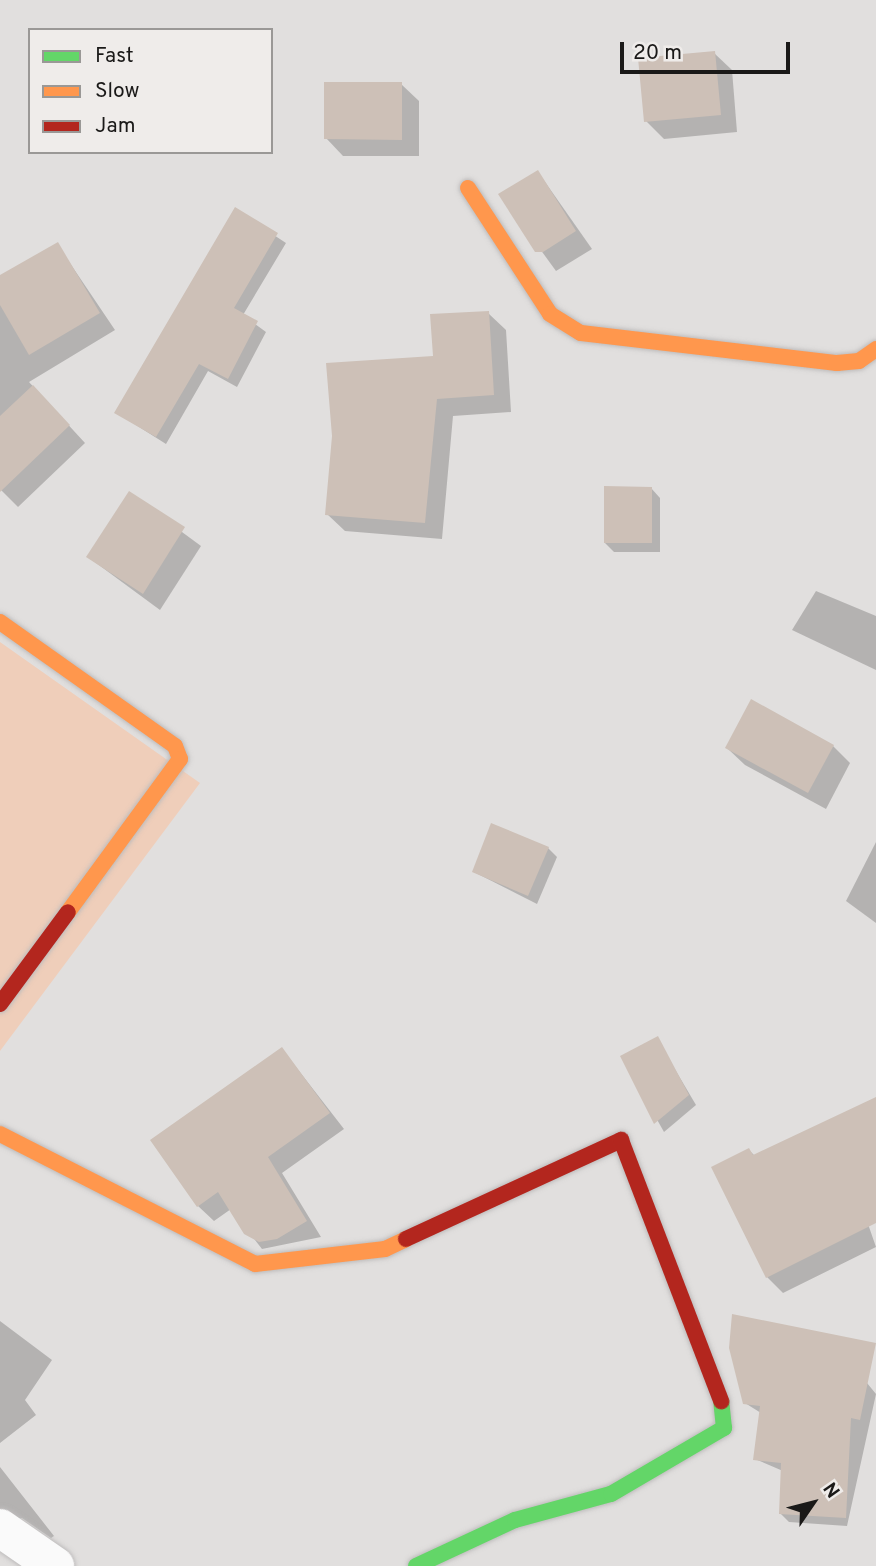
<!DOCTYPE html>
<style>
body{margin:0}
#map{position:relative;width:876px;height:1566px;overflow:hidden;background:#e1dfde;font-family:Overpass,sans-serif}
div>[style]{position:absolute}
.green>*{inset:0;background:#efceba}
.shadow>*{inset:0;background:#0003}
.building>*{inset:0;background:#cdc0b7}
.roads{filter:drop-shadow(0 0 2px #bebcbc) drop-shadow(0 0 2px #bebcbc)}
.street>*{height:38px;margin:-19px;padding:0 19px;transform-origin:19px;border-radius:19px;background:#fafafa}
.fast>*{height:16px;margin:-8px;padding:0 8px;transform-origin:8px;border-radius:8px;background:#63d668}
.slow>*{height:16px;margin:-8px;padding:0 8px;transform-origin:8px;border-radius:8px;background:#ff974d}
.jam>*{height:16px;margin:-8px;padding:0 8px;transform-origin:8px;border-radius:8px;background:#b3261e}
span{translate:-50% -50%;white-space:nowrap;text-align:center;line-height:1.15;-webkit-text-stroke:5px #efecea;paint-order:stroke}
.legend{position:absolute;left:28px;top:28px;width:245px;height:126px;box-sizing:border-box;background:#efecea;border:2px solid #9a9896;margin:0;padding:9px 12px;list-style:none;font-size:21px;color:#1a1918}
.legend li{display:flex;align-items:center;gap:14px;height:35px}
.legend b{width:35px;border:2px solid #9a9896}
.north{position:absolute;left:778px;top:1468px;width:70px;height:70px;-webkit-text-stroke:5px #efecea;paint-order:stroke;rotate:55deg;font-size:19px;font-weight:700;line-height:28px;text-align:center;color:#1a1918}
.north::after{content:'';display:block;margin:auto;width:24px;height:32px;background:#1a1918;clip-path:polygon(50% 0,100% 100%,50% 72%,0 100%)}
.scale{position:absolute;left:620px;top:42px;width:170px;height:32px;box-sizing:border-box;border:4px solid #1a1918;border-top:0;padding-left:9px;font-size:21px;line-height:24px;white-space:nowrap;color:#1a1918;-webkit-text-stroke:5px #efecea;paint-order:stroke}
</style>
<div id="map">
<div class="green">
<div style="clip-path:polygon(0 642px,200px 783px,0 1051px)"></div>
</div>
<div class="shadow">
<div style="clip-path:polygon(714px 53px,732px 70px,737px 132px,664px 139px,646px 121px)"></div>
<div style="clip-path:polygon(401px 84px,419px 101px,419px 156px,343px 156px,326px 138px)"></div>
<div style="clip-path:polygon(538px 172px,592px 249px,556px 271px,500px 194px)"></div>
<div style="clip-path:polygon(236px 210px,286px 243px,243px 315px,266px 332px,237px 387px,208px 371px,166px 444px,117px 413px)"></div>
<div style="clip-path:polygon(57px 244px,115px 330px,29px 382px,85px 443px,18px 507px,0 489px,0 277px)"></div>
<div style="clip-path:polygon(488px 313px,506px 330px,511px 412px,453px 416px,442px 539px,345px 531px,327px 514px,435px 358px)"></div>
<div style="clip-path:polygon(651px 488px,660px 498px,660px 552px,614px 552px,605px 543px)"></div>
<div style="clip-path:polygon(129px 493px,201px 546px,160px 610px,88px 557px)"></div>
<div style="clip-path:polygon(816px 591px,876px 616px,876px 670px,792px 630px)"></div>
<div style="clip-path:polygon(833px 746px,850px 763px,826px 809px,745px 765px,727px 748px)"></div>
<div style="clip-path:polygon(876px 842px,876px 923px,846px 901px)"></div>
<div style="clip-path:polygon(548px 848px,557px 857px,537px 904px,474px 872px)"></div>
<div style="clip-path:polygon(657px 1039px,696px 1105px,664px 1132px,622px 1057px)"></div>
<div style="clip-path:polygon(282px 1049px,344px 1129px,282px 1173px,321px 1237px,262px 1249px,231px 1209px,214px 1221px,198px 1206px)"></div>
<div style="clip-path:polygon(876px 1099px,876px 1222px,868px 1224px,876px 1247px,783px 1293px,767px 1277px,749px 1150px,755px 1156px)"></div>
<div style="clip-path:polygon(0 1321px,52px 1360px,25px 1400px,36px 1415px,0 1443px)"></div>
<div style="clip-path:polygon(867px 1383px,876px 1394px,847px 1526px,789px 1522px,780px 1513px,783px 1471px,755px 1459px,761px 1413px,745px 1403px)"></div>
<div style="clip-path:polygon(0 1467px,54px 1536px,51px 1538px,22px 1518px,0 1519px)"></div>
</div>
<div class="building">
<div style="clip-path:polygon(715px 51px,721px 115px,644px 122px,638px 58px)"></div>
<div style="clip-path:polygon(324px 82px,402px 82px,402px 140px,324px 139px)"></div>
<div style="clip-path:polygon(538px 170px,576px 231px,543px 252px,535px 252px,498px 194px)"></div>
<div style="clip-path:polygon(235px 207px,278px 233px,234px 308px,258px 321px,228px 379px,199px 364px,156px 437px,114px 413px)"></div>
<div style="clip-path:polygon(58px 242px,100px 313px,29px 355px,0 305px,0 275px)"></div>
<div style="clip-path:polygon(489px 311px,494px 395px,437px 399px,425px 523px,325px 515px,332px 436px,326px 363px,433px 356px,430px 314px)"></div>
<div style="clip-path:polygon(33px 385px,70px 425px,0 492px,0 416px)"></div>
<div style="clip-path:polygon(604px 486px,652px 487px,652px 543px,604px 543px)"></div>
<div style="clip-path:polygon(129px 491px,185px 527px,143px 594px,86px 557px)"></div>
<div style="clip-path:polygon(751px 699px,834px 745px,808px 793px,725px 748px)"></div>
<div style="clip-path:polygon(491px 823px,549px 847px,528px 896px,472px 872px)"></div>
<div style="clip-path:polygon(658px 1036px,689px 1095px,654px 1124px,620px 1056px)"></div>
<div style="clip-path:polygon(282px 1047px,330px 1113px,268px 1157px,307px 1221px,277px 1239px,259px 1242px,244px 1234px,218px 1192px,197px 1207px,150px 1140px)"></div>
<div style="clip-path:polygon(876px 1097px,876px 1223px,766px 1278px,711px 1167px,749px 1148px,753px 1155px)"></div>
<div style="clip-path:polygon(732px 1314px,876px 1343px,860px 1420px,851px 1418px,846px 1518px,779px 1514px,781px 1463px,753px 1460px,760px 1406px,743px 1404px,729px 1348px)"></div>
</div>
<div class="roads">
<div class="street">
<div style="left:0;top:1528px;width:67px;rotate:34.6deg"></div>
</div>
<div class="fast">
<div style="left:416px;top:1566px;width:109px;rotate:-24.9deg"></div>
<div style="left:515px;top:1520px;width:99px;rotate:-15.2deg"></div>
<div style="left:611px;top:1494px;width:131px;rotate:-30.3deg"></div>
<div style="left:724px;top:1428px;width:27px;rotate:-96deg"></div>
</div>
<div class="slow">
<div style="left:468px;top:188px;width:150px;rotate:56.9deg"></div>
<div style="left:550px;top:314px;width:36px;rotate:32deg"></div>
<div style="left:581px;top:333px;width:258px;rotate:6.7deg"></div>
<div style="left:837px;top:363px;width:22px;rotate:-5deg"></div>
<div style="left:859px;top:361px;width:21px;rotate:-35deg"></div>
<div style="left:0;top:622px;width:214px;rotate:35.3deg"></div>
<div style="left:175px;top:746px;width:14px;rotate:69deg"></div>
<div style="left:180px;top:759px;width:190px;rotate:126.2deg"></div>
<div style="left:0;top:1134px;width:286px;rotate:27deg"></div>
<div style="left:255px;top:1264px;width:131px;rotate:-6.6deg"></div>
<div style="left:385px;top:1249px;width:23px;rotate:-25deg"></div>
</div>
<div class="jam">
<div style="left:0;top:1004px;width:114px;rotate:-53.5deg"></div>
<div style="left:406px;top:1239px;width:237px;rotate:-24.7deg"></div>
<div style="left:621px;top:1140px;width:280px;rotate:69deg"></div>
</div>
</div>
<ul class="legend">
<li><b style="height:9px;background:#63d668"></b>Fast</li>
<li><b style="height:9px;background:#ff974d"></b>Slow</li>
<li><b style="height:9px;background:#b3261e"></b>Jam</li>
</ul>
<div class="north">N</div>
<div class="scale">20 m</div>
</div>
